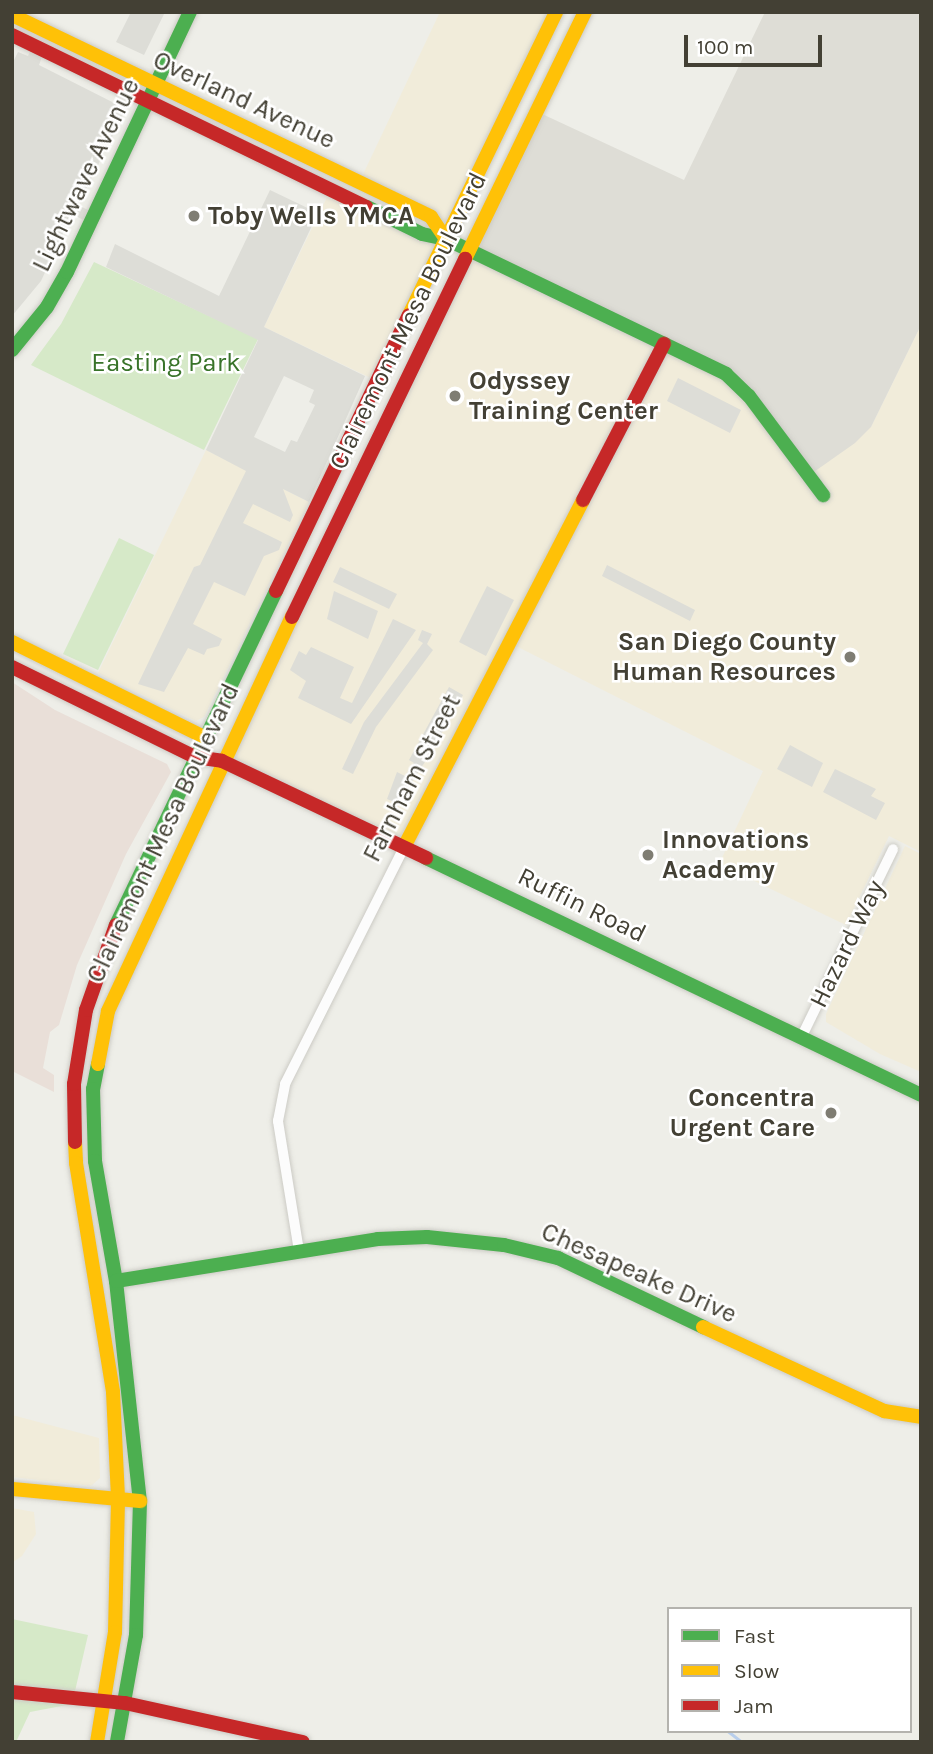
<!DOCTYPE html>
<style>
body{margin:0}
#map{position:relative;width:933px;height:1754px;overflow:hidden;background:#eeeee8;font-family:Karla,sans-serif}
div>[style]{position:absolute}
.commercial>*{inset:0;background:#f1ecda}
.industrial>*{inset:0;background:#deddd6}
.medical>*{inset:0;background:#e9dfd8}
.green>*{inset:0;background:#d6e9c8}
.parking>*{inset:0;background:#ddddd7}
.stream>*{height:2.5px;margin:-1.25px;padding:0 1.25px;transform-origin:1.25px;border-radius:1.25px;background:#b8ceec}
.roads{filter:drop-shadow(0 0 2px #cccbc5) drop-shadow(0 0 2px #cccbc5)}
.street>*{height:10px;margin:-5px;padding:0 5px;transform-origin:5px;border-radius:5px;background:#fcfcfc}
.fast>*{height:14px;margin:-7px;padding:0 7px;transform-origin:7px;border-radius:7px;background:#4caf50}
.slow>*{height:14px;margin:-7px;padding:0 7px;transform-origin:7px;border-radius:7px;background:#ffc107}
.jam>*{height:14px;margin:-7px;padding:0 7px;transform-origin:7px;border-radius:7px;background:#c62828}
.dots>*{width:19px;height:19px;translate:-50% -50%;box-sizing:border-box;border:4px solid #fff;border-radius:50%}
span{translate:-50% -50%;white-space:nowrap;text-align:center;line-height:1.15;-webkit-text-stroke:5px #fff;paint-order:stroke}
.street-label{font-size:26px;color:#434034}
.poi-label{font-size:26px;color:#434034;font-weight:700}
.left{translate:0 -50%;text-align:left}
.right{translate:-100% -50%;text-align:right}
.park-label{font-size:26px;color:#387329}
.frame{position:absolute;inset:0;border:14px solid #434034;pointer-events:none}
.legend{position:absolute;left:667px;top:1607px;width:245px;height:126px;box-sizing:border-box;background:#fff;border:2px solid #b4b3ae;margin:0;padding:9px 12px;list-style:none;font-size:21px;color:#434034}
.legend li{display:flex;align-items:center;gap:14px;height:35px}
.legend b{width:35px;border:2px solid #b4b3ae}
.scale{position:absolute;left:684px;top:35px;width:138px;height:32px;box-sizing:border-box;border:4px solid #434034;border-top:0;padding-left:9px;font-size:21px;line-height:24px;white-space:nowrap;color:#434034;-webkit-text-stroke:5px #fff;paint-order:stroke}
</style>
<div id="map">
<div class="commercial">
<div style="clip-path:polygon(440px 12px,553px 12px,446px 232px,357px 187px)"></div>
<div style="clip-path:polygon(329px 193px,440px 243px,375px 380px,264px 327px)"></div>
<div style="clip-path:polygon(473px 249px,871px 427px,921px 325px,921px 852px,889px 836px,846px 925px,719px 864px,763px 771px,514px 645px,405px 841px,230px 755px)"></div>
<div style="clip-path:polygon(206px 450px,309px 502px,204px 717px,196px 721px,98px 673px)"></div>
<div style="clip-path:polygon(905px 846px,921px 854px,921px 1072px,880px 1054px,826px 1022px,826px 1014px)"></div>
<div style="clip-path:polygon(12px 1415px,99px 1438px,100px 1478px,91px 1486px,12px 1477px)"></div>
<div style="clip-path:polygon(12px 1508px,34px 1512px,36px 1534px,22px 1556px,13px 1562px)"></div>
</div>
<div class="industrial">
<div style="clip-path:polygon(765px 12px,921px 12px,921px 325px,871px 427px,855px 443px,811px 474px,744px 383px,473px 249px,540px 113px,684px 180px)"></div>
</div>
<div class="medical">
<div style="clip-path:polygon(12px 682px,55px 710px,167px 764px,171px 772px,126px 854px,77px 965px,59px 1025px,50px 1032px,43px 1068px,54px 1075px,54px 1092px,12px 1071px)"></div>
</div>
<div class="green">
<div style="clip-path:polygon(94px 262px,258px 339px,204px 450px,31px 365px,61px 324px)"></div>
<div style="clip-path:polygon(119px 538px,154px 555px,98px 670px,63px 654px)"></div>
<div style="clip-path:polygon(12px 1619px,88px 1635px,72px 1704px,30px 1712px,16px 1742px,12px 1742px)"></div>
</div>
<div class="parking">
<div style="clip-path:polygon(131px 12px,165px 12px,144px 55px,116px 42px)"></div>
<div style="clip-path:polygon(33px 45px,44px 51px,39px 65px,126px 109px,78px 205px,96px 214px,91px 224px,72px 214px,41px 281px,12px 316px,12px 64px,18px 52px,28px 56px)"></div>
<div style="clip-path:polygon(evenodd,270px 190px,318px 213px,264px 327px,365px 376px,309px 502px,283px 489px,293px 515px,290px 522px,253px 504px,243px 523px,282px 542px,279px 550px,264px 556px,245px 596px,214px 582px,193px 624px,222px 639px,219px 646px,207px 649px,204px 655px,188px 648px,164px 692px,138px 684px,194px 567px,200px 565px,246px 471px,206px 450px,258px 340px,106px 267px,115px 244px,219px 296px,270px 190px,284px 376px,314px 390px,309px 402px,315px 405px,297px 442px,291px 440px,285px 452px,254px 437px,284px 376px)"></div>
<div style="clip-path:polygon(678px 378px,741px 410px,730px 433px,667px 401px)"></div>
<div style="clip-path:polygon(607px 565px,695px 610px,690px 621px,602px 576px)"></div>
<div style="clip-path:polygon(340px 567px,397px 594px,389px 609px,333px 582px)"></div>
<div style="clip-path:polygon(487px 586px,514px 600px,486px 656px,459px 642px)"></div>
<div style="clip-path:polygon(334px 591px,378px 611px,368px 639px,327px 619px)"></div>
<div style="clip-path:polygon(393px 619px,416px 630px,351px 724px,298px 698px,306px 681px,290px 670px,299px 651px,306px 655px,311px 647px,354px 667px,340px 698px,352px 703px)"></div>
<div style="clip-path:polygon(422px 630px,432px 634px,427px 644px,433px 650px,376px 727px,353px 774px,342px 769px,364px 722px,423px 643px,418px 640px)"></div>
<div style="clip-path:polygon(449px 687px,463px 695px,430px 754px,398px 804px,387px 799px,397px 772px,405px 776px,414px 763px,409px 760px)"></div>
<div style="clip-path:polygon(790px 745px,823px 763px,812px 787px,777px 769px)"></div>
<div style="clip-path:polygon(835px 769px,876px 789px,871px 796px,885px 803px,876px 820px,823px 792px)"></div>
</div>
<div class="stream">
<div style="left:728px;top:1731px;width:18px;rotate:38deg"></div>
</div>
<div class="roads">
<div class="street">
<div style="left:801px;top:1038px;width:210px;rotate:-64deg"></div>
<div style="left:299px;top:1251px;width:132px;rotate:-99.2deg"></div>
<div style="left:278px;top:1121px;width:38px;rotate:-79deg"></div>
<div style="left:285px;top:1084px;width:265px;rotate:-63.3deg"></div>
</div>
<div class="fast">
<div style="left:367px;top:207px;width:61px;rotate:26.1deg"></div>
<div style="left:422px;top:234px;width:25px;rotate:12deg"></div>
<div style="left:446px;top:239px;width:311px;rotate:25.7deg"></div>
<div style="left:726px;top:374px;width:32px;rotate:44deg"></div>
<div style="left:749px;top:396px;width:124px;rotate:53.2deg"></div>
<div style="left:12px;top:350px;width:55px;rotate:-50.9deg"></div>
<div style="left:47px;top:307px;width:40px;rotate:-60.3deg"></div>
<div style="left:67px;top:272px;width:288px;rotate:-64.7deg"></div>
<div style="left:426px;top:858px;width:549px;rotate:25.58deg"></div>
<div style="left:116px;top:925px;width:370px;rotate:-64.4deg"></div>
<div style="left:98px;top:1064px;width:25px;rotate:101deg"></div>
<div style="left:93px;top:1089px;width:72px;rotate:88.4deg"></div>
<div style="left:95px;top:1161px;width:122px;rotate:80.1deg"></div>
<div style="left:116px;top:1281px;width:221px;rotate:83.8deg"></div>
<div style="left:140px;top:1501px;width:134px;rotate:91.7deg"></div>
<div style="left:136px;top:1635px;width:109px;rotate:100.1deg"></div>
<div style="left:116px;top:1281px;width:265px;rotate:-9.1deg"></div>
<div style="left:378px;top:1239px;width:49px;rotate:-2.3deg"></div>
<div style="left:427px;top:1237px;width:77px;rotate:5.9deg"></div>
<div style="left:504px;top:1245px;width:56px;rotate:13.5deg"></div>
<div style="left:558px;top:1258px;width:161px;rotate:25.4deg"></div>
</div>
<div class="slow">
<div style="left:12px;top:15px;width:465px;rotate:25.7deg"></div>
<div style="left:431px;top:217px;width:27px;rotate:56deg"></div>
<div style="left:465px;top:259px;width:275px;rotate:-64.1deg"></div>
<div style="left:409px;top:315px;width:337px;rotate:-64.1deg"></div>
<div style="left:12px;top:642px;width:214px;rotate:26.3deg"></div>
<div style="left:404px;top:847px;width:390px;rotate:-62.7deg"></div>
<div style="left:98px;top:1064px;width:54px;rotate:-79.3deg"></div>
<div style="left:108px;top:1011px;width:435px;rotate:-65deg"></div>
<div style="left:75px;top:1142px;width:21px;rotate:87deg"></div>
<div style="left:76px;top:1163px;width:232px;rotate:80.8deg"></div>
<div style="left:113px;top:1392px;width:108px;rotate:87.3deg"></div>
<div style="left:118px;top:1500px;width:132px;rotate:91.3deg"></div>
<div style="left:115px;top:1632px;width:111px;rotate:99.3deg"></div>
<div style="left:703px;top:1327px;width:200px;rotate:24.9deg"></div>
<div style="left:884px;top:1411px;width:37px;rotate:9deg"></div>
<div style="left:12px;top:1489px;width:129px;rotate:5.4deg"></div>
</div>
<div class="jam">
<div style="left:12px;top:35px;width:394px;rotate:25.9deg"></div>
<div style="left:583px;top:500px;width:176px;rotate:-62.6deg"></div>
<div style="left:276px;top:591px;width:306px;rotate:-64.3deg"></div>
<div style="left:292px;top:617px;width:398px;rotate:-64.2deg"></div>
<div style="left:12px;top:667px;width:204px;rotate:26.2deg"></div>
<div style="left:195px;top:757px;width:27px;rotate:8deg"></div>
<div style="left:222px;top:761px;width:226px;rotate:25.4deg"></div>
<div style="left:75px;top:1142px;width:58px;rotate:-91deg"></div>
<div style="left:74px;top:1084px;width:75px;rotate:-80.8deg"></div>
<div style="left:86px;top:1010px;width:90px;rotate:-70.6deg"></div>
<div style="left:12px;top:1692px;width:114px;rotate:5.6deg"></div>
<div style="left:125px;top:1703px;width:182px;rotate:12.4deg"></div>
</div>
</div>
<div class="dots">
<div style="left:194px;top:216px;background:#7f7d73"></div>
<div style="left:455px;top:396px;background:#7f7d73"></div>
<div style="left:850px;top:657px;background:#7f7d73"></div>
<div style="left:648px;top:855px;background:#7f7d73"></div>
<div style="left:831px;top:1113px;background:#7f7d73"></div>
</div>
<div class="street-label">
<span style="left:244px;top:100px;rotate:25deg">Overland Avenue</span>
<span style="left:86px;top:175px;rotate:-64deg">Lightwave Avenue</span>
<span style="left:408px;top:321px;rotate:-64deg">Clairemont Mesa Boulevard</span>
<span style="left:412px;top:778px;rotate:-63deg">Farnham Street</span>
<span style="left:163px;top:833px;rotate:-65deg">Clairemont Mesa Boulevard</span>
<span style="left:582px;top:905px;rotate:26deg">Ruffin Road</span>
<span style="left:847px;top:944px;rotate:-64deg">Hazard Way</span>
<span style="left:639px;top:1273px;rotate:24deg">Chesapeake Drive</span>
</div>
<div class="poi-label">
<span class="left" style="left:208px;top:216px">Toby Wells YMCA</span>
<span class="left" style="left:469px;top:396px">Odyssey<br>Training Center</span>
<span class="right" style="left:836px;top:657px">San Diego County<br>Human Resources</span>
<span class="left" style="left:662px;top:855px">Innovations<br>Academy</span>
<span class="right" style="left:815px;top:1113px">Concentra<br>Urgent Care</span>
</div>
<div class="park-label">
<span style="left:166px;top:363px">Easting Park</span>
</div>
<div class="frame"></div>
<ul class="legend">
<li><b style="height:9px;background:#4caf50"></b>Fast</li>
<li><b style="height:9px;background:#ffc107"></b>Slow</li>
<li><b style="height:9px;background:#c62828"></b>Jam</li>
</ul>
<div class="scale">100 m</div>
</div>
